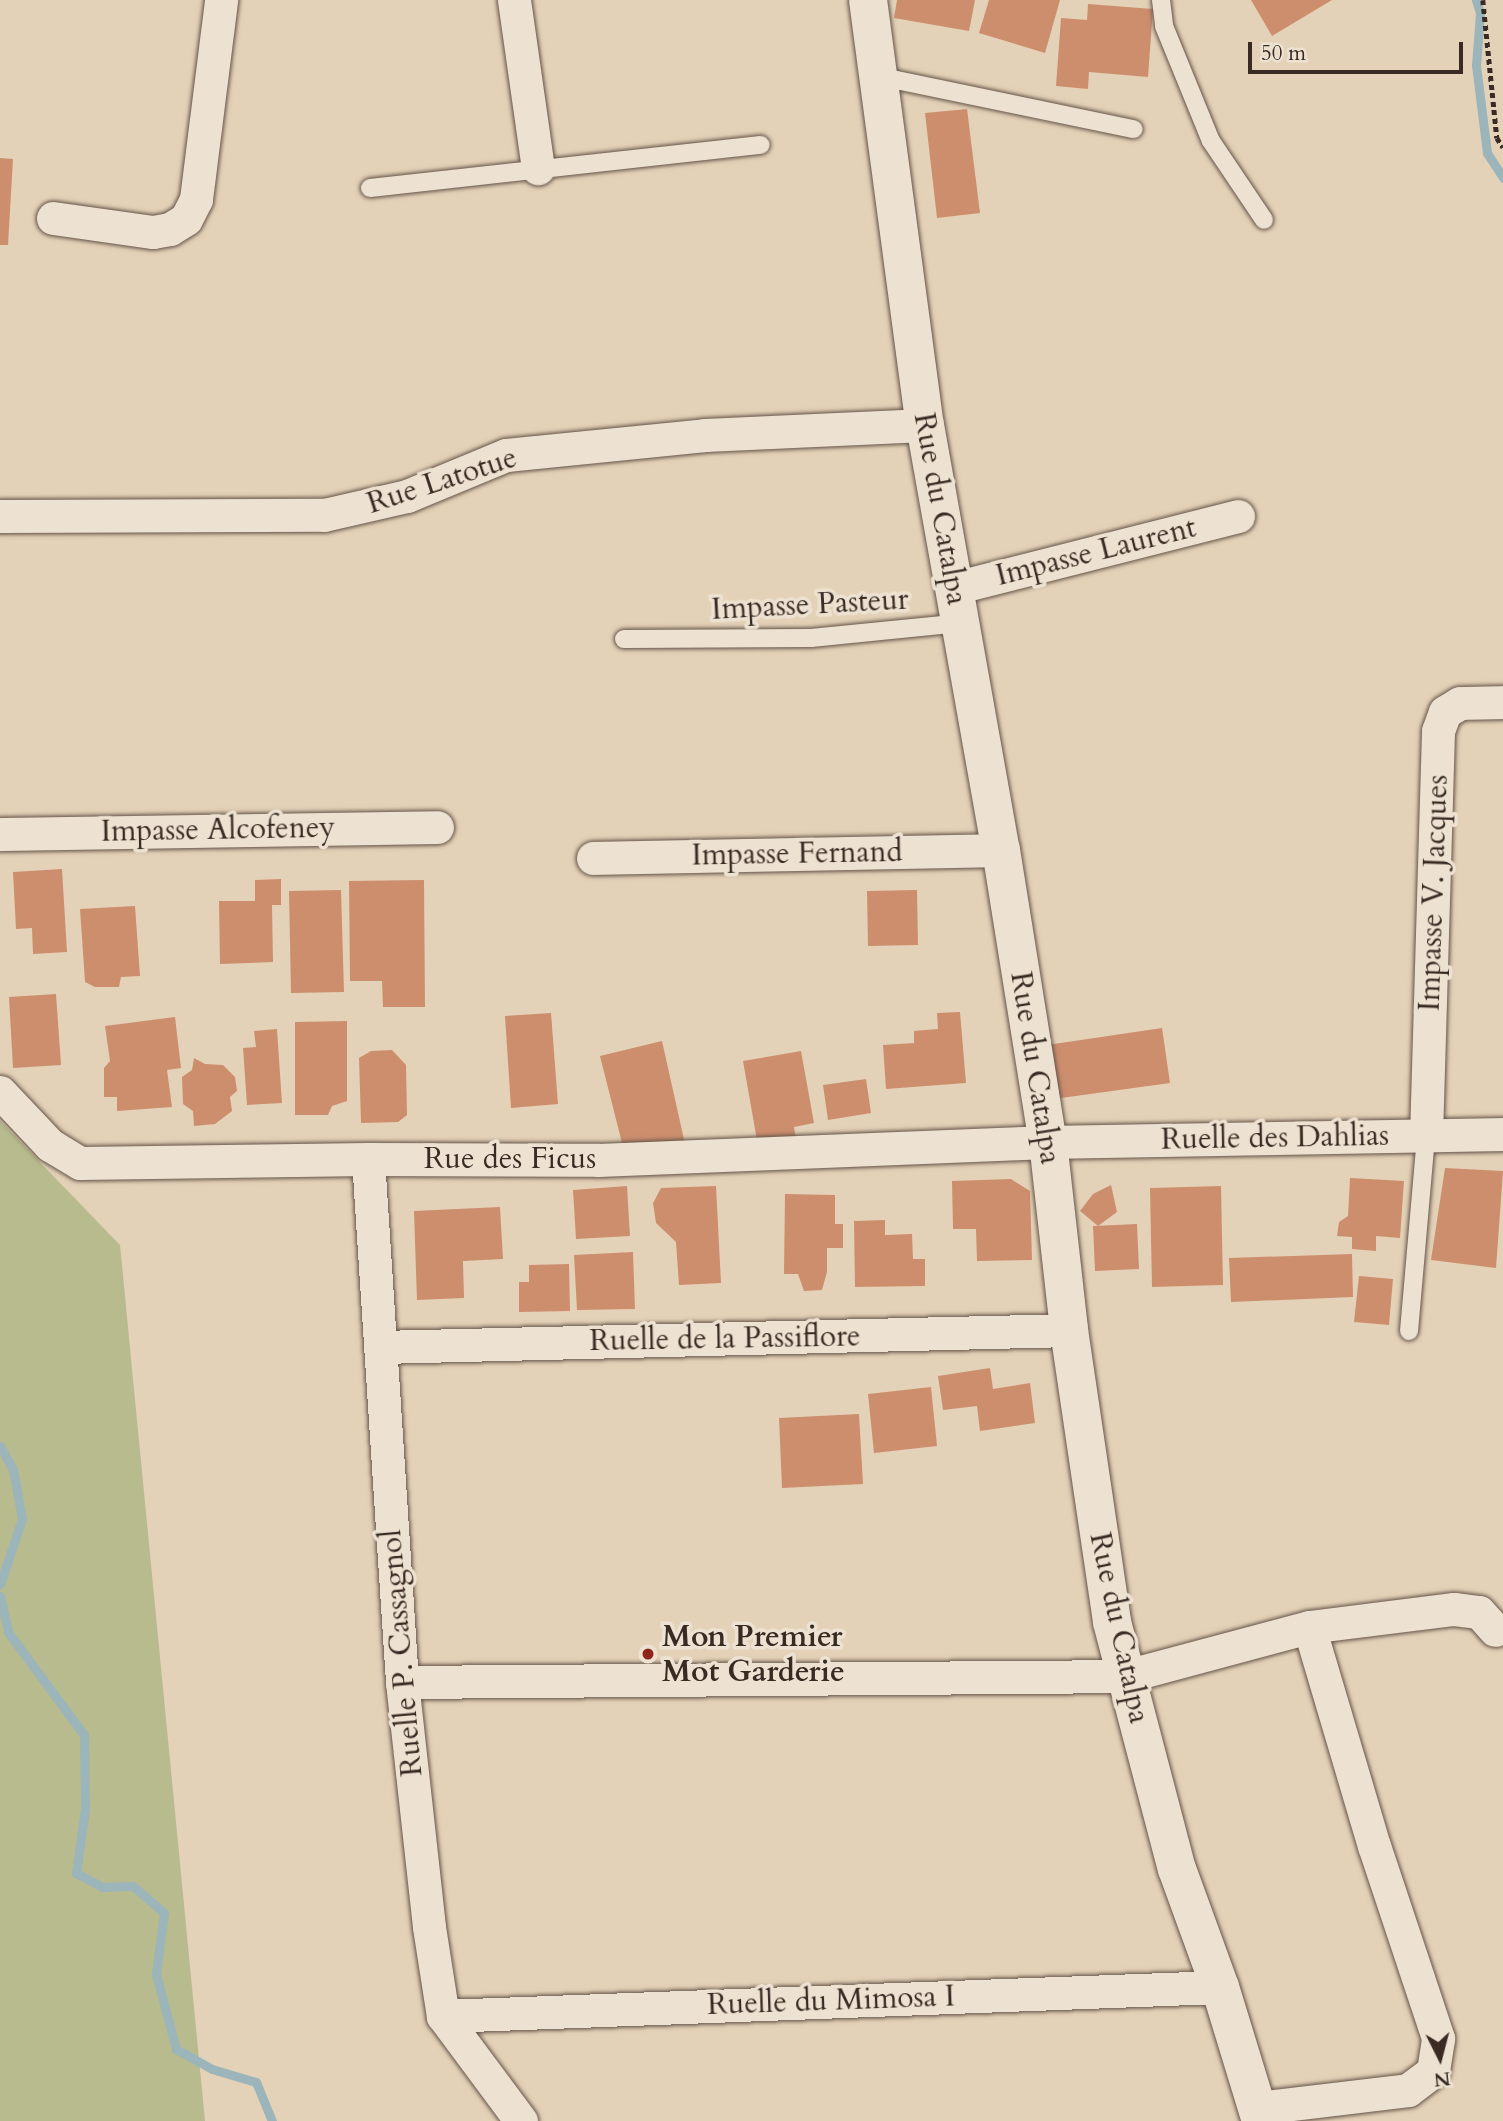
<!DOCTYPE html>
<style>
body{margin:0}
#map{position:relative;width:1503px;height:2121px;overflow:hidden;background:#e4d2b8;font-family:Cardo,serif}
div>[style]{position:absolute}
.green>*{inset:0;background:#b7bb8d}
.stream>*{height:9px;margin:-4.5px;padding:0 4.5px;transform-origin:4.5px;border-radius:4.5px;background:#9bb5ba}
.building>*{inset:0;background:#cd8e6e}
.path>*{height:4.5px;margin-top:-2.25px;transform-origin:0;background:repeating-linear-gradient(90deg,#392a23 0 5px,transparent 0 8.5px)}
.roads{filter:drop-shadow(0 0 2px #645448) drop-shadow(0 0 2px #645448)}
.lane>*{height:18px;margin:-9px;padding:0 9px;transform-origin:9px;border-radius:9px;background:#ede2d1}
.street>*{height:33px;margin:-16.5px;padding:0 16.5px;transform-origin:16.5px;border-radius:16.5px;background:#ede2d1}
.secondary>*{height:38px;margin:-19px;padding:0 19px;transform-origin:19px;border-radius:19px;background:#ede2d1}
.dots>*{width:19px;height:19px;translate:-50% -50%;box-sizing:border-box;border:4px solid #ede2d1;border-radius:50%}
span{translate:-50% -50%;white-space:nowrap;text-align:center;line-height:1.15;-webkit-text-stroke:7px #ede2d1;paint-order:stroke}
.street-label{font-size:30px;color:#392a23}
.poi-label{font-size:30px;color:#392a23;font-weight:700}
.left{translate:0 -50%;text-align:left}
.north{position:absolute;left:1405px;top:2023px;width:70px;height:70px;-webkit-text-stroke:5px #ede2d1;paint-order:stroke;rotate:174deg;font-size:19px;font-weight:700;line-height:28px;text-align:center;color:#392a23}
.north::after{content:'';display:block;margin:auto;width:24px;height:32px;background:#392a23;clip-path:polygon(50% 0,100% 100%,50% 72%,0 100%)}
.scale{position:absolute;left:1248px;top:42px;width:215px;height:32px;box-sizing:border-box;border:4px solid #392a23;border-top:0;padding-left:9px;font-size:21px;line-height:24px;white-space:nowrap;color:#392a23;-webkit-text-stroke:5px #ede2d1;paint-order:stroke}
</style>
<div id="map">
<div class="green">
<div style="clip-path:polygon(0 1121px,120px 1245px,205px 2121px,0 2121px)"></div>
</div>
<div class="stream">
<div style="left:1476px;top:0;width:14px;rotate:73deg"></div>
<div style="left:1480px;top:13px;width:52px;rotate:94.4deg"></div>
<div style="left:1476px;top:65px;width:89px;rotate:82.9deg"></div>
<div style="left:1487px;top:153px;width:30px;rotate:57deg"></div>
<div style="left:0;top:1446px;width:26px;rotate:61deg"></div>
<div style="left:13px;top:1469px;width:51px;rotate:79.8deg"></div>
<div style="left:22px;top:1519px;width:69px;rotate:108.7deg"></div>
<div style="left:0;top:1596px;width:37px;rotate:77deg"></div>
<div style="left:8px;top:1632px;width:128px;rotate:53.6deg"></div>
<div style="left:84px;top:1735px;width:74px;rotate:89.2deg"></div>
<div style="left:85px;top:1809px;width:65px;rotate:98deg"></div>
<div style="left:76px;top:1873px;width:30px;rotate:28deg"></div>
<div style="left:102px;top:1887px;width:31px;rotate:-2deg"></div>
<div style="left:133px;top:1886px;width:41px;rotate:41.1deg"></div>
<div style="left:164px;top:1913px;width:62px;rotate:97.5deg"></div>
<div style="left:156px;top:1974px;width:78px;rotate:75.1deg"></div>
<div style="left:176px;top:2049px;width:41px;rotate:29.1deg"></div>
<div style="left:212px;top:2069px;width:46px;rotate:16.5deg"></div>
<div style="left:256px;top:2082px;width:42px;rotate:67.7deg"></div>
</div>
<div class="building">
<div style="clip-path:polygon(897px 0,975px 0,969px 31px,894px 18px)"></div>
<div style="clip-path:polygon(989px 0,1060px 0,1045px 53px,979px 33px)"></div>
<div style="clip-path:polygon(1251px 0,1332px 0,1272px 36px)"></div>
<div style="clip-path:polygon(1088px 4px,1153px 9px,1148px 77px,1089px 72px,1088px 89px,1056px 86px,1061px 18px,1087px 20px)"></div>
<div style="clip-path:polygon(967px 109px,980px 213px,937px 218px,925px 113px)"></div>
<div style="clip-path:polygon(0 158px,13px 159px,8px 245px,0 245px)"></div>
<div style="clip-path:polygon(62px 869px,67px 952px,33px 954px,32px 928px,16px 929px,13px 872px)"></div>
<div style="clip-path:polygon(281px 879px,281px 905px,272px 905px,273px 962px,220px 964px,219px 901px,255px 901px,255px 880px)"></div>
<div style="clip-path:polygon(424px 880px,425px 1007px,383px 1007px,382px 981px,350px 981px,349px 881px)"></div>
<div style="clip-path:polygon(341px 890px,344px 992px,291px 993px,289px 891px)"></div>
<div style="clip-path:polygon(917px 890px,918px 945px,868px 946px,867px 891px)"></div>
<div style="clip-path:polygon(135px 906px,140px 976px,121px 977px,119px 987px,95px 987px,85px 982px,80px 909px)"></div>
<div style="clip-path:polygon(56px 994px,61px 1065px,13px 1068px,9px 997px)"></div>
<div style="clip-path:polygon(960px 1012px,966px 1083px,886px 1089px,883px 1045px,914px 1043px,914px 1031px,938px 1029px,937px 1013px)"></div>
<div style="clip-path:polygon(551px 1013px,558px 1104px,511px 1108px,505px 1016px)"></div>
<div style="clip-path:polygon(175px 1017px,181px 1068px,167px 1070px,172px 1107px,117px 1111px,117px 1097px,104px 1097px,104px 1068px,110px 1061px,105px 1026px)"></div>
<div style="clip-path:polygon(347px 1021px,347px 1101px,332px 1106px,328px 1115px,295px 1115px,295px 1022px)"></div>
<div style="clip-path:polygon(1162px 1028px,1170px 1083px,1054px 1099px,1047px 1045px)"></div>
<div style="clip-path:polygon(277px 1029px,282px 1103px,247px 1105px,243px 1048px,256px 1047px,254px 1031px)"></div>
<div style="clip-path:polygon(662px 1041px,685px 1144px,625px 1155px,600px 1056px)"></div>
<div style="clip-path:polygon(392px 1050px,406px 1065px,407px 1115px,398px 1122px,361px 1123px,359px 1058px,371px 1051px)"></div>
<div style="clip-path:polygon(801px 1051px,814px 1123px,794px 1127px,796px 1140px,758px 1146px,743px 1061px)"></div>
<div style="clip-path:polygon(194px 1058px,205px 1064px,223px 1065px,235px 1077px,237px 1091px,230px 1097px,232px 1111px,215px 1124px,194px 1126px,193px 1111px,183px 1104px,182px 1077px,192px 1070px)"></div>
<div style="clip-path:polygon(866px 1079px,871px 1113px,828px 1120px,823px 1085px)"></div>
<div style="clip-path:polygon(1445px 1168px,1503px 1171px,1496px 1268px,1431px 1260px)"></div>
<div style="clip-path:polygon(1350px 1178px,1404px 1181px,1400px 1238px,1376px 1236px,1376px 1251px,1352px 1249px,1352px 1237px,1337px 1236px,1339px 1222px,1348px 1216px)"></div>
<div style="clip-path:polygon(1011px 1179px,1030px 1191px,1032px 1260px,977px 1261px,976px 1229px,953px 1229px,952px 1181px)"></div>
<div style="clip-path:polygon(1111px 1185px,1117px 1212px,1098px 1226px,1080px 1211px,1093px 1194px)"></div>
<div style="clip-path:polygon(627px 1186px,630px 1236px,576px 1239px,573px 1190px)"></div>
<div style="clip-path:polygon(716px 1186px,721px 1283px,679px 1285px,676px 1242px,656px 1223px,653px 1203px,661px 1188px)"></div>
<div style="clip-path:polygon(1221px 1186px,1223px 1285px,1152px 1287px,1150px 1188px)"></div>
<div style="clip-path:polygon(785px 1194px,835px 1195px,835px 1224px,843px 1224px,843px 1248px,827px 1248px,827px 1272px,822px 1290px,804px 1291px,798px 1274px,784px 1274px)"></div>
<div style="clip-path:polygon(500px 1207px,503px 1259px,463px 1261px,464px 1298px,417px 1300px,414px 1211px)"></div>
<div style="clip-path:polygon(885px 1220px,885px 1235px,912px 1234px,913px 1259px,925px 1259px,925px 1286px,855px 1287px,854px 1221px)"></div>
<div style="clip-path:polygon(1137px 1224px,1139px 1269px,1095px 1271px,1093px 1226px)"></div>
<div style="clip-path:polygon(633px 1252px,635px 1309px,577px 1310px,574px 1255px)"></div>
<div style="clip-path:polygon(1352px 1254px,1353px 1297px,1231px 1302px,1229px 1258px)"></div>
<div style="clip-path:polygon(569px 1264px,570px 1311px,519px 1312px,519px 1282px,529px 1282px,529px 1265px)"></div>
<div style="clip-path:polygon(1359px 1276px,1393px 1279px,1389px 1325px,1354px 1322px)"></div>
<div style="clip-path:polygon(990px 1368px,993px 1389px,1030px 1383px,1035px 1423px,980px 1431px,977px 1406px,943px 1410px,938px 1376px)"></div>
<div style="clip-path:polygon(931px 1387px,937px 1446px,874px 1453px,868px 1394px)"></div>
<div style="clip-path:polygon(859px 1414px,863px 1484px,782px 1488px,779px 1418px)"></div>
</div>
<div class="path">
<div style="left:1483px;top:0;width:139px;rotate:84.2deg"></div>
<div style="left:1497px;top:138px;width:11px;rotate:56deg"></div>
</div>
<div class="roads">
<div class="lane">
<div style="left:1161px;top:0;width:26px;rotate:83deg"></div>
<div style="left:1164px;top:26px;width:124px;rotate:67.8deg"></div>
<div style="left:1211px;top:141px;width:95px;rotate:56.1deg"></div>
<div style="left:877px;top:76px;width:262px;rotate:11.7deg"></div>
<div style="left:370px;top:188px;width:393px;rotate:-6.3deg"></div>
<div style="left:624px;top:639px;width:187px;rotate:-0.3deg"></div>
<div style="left:811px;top:638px;width:150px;rotate:-5.7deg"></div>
<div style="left:1409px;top:1331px;width:196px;rotate:-85deg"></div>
</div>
<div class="street">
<div style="left:514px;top:0;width:170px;rotate:81.9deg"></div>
<div style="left:53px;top:218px;width:101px;rotate:8deg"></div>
<div style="left:153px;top:232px;width:17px;rotate:-10deg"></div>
<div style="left:170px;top:229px;width:19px;rotate:-32deg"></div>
<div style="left:186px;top:219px;width:22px;rotate:-63deg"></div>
<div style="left:196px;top:199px;width:201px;rotate:-82.8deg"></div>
<div style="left:0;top:516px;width:324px;rotate:-0.2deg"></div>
<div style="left:324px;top:515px;width:85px;rotate:-12.9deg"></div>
<div style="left:407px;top:496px;width:107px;rotate:-22.5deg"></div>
<div style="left:506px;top:455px;width:200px;rotate:-5.7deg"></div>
<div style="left:705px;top:435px;width:220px;rotate:-2.6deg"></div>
<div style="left:954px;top:588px;width:293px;rotate:-14.2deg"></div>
<div style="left:0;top:834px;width:437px;rotate:-0.9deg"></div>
<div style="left:593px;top:858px;width:408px;rotate:-1.1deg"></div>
<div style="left:0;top:1092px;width:73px;rotate:46.7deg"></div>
<div style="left:50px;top:1145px;width:35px;rotate:31deg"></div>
<div style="left:80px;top:1163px;width:288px;rotate:-0.8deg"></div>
<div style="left:368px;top:1159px;width:230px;rotate:0.2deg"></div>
<div style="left:598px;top:1160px;width:450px;rotate:-2.3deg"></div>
<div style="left:1048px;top:1142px;width:455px;rotate:-1deg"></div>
<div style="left:1426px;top:1136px;width:405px;rotate:-88.3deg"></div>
<div style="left:1438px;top:731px;width:20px;rotate:-70deg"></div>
<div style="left:1445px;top:712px;width:17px;rotate:-31deg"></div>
<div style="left:1460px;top:703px;width:43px;rotate:-1.3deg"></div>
<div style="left:368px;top:1159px;width:524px;rotate:86.28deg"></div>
<div style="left:402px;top:1682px;width:246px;rotate:83.7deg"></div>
<div style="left:429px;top:1927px;width:90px;rotate:81.1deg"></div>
<div style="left:443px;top:2016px;width:131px;rotate:53.4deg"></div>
<div style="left:380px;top:1347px;width:689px;rotate:-1.41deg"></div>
<div style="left:402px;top:1682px;width:724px;rotate:-0.47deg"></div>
<div style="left:1126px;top:1676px;width:189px;rotate:-15deg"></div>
<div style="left:1309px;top:1627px;width:146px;rotate:-7.1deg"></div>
<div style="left:1454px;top:1609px;width:25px;rotate:7deg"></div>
<div style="left:1479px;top:1612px;width:24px;rotate:48deg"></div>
<div style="left:443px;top:2016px;width:778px;rotate:-2.14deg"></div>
<div style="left:1258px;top:2108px;width:151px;rotate:-6.8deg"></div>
<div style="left:1408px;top:2090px;width:31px;rotate:-37deg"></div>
<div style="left:1433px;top:2071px;width:33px;rotate:-81deg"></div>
<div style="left:1438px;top:2038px;width:202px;rotate:-108.4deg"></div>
<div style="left:1374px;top:1846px;width:228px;rotate:-106.5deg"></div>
</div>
<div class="secondary">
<div style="left:868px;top:0;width:429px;rotate:82.4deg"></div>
<div style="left:925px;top:425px;width:432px;rotate:79.9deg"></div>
<div style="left:1001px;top:850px;width:296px;rotate:80.9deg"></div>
<div style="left:1048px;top:1142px;width:189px;rotate:83.6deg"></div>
<div style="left:1069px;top:1330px;width:295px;rotate:81.6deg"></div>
<div style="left:1112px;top:1622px;width:255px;rotate:75.3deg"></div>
<div style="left:1177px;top:1869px;width:126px;rotate:70deg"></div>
<div style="left:1220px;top:1987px;width:140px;rotate:73deg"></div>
</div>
</div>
<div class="dots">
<div style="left:648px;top:1654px;background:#8f2418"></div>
</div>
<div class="street-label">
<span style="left:442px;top:481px;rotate:-18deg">Rue Latotue</span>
<span style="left:940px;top:509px;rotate:80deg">Rue du Catalpa</span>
<span style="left:1096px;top:552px;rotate:-14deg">Impasse Laurent</span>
<span style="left:810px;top:605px;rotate:-3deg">Impasse Pasteur</span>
<span style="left:218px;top:830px;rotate:-1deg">Impasse Alcofeney</span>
<span style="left:797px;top:854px;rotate:-1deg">Impasse Fernand</span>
<span style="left:1434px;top:893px;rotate:-88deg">Impasse V. Jacques</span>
<span style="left:1035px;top:1068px;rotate:81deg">Rue du Catalpa</span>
<span style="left:1275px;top:1138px;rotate:-1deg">Ruelle des Dahlias</span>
<span style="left:510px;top:1159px">Rue des Ficus</span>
<span style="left:725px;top:1339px;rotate:-1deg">Ruelle de la Passiflore</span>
<span style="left:1119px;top:1628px;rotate:78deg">Rue du Catalpa</span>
<span style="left:402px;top:1653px;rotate:-95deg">Ruelle P. Cassagnol</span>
<span style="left:831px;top:2001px;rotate:-2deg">Ruelle du Mimosa I</span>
</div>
<div class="poi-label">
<span class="left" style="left:662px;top:1654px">Mon Premier<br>Mot Garderie</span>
</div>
<div class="north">N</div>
<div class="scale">50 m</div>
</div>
